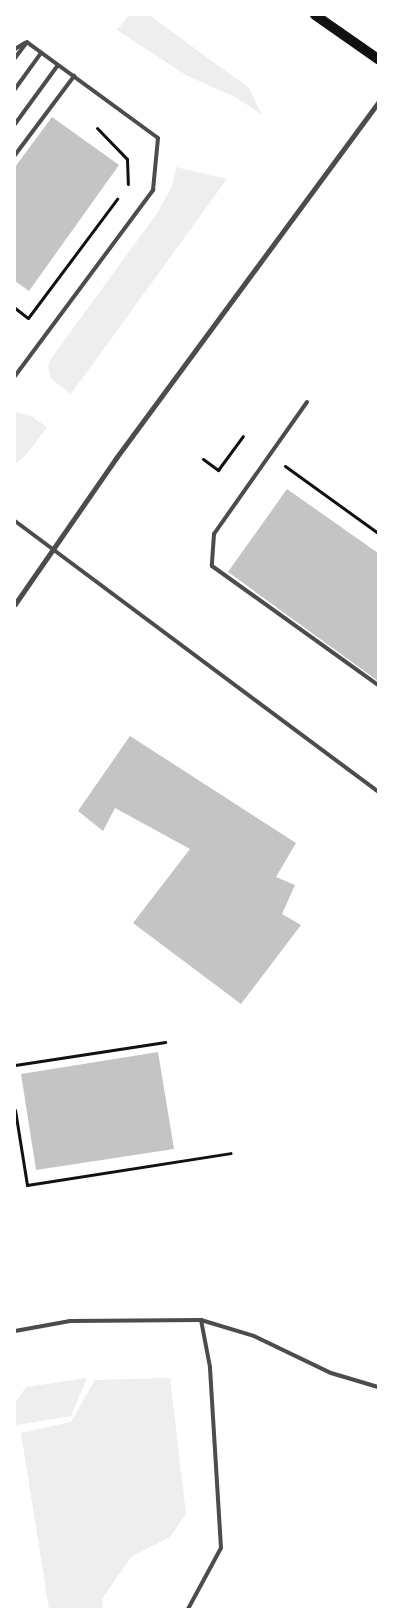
<!DOCTYPE html>
<style>
body{margin:0}
#map{position:relative;width:393px;height:1624px;overflow:hidden;background:#fff;font-family:Karla,sans-serif}
div>[style]{position:absolute}
.green>*{inset:0;background:#eee}
.building>*{inset:0;background:#c4c4c4}
.path>*{height:3px;margin:-1.5px;padding:0 1.5px;transform-origin:1.5px;border-radius:1.5px;background:#111}
.service>*{height:4px;margin:-2px;padding:0 2px;transform-origin:2px;border-radius:2px;background:#4c4c4c}
.minor>*{height:5px;margin:-2.5px;padding:0 2.5px;transform-origin:2.5px;border-radius:2.5px;background:#4c4c4c}
.secondary>*{height:10px;margin:-5px;padding:0 5px;transform-origin:5px;border-radius:5px;background:#111}
span{translate:-50% -50%;white-space:nowrap;text-align:center;line-height:1.15;-webkit-text-stroke:5px #fff;paint-order:stroke}
.frame{position:absolute;inset:0;border:16px solid #fff;pointer-events:none}
</style>
<div id="map">
<div class="green">
<div style="clip-path:polygon(129px 15px,149px 15px,249px 88px,262px 115px,237px 98px,186px 75px,117px 30px)"></div>
<div style="clip-path:polygon(176px 167px,227px 179px,71px 394px,51px 379px,48px 366px,50px 360px,158px 212px,172px 186px)"></div>
<div style="clip-path:polygon(15px 412px,31px 416px,47px 427px,27px 454px,15px 464px)"></div>
<div style="clip-path:polygon(87px 1378px,71px 1416px,16px 1425px,15px 1403px,26px 1387px)"></div>
<div style="clip-path:polygon(170px 1378px,186px 1514px,170px 1537px,131px 1557px,102px 1599px,103px 1609px,49px 1609px,21px 1433px,71px 1422px,95px 1380px)"></div>
</div>
<div class="building">
<div style="clip-path:polygon(52px 117px,119px 165px,29px 291px,15px 281px,15px 167px)"></div>
<div style="clip-path:polygon(287px 489px,378px 553px,378px 681px,228px 572px)"></div>
<div style="clip-path:polygon(130px 736px,296px 843px,276px 877px,295px 885px,282px 914px,301px 925px,241px 1004px,133px 923px,190px 849px,115px 808px,103px 831px,78px 811px)"></div>
<div style="clip-path:polygon(158px 1052px,174px 1149px,36px 1170px,21px 1074px)"></div>
</div>
<div class="path">
<div style="left:97px;top:128px;width:43px;rotate:45.9deg"></div>
<div style="left:127px;top:159px;width:25px;rotate:88deg"></div>
<div style="left:15px;top:308px;width:16px;rotate:38deg"></div>
<div style="left:28px;top:318px;width:149px;rotate:-53.2deg"></div>
<div style="left:203px;top:459px;width:19px;rotate:36deg"></div>
<div style="left:218px;top:470px;width:42px;rotate:-53.7deg"></div>
<div style="left:285px;top:466px;width:115px;rotate:35.8deg"></div>
<div style="left:15px;top:1065px;width:152px;rotate:-8.7deg"></div>
<div style="left:15px;top:1110px;width:76px;rotate:80.9deg"></div>
<div style="left:27px;top:1185px;width:206px;rotate:-8.9deg"></div>
</div>
<div class="service">
<div style="left:15px;top:49px;width:12px;rotate:-31deg"></div>
<div style="left:15px;top:58px;width:20px;rotate:-53deg"></div>
<div style="left:15px;top:89px;width:44px;rotate:-54.2deg"></div>
<div style="left:15px;top:124px;width:73px;rotate:-53.9deg"></div>
<div style="left:15px;top:155px;width:99px;rotate:-53.2deg"></div>
<div style="left:15px;top:376px;width:232px;rotate:-53.4deg"></div>
<div style="left:153px;top:190px;width:52px;rotate:-84.5deg"></div>
<div style="left:158px;top:138px;width:162px;rotate:-143.8deg"></div>
<div style="left:307px;top:402px;width:161px;rotate:125.2deg"></div>
<div style="left:214px;top:534px;width:32px;rotate:94deg"></div>
<div style="left:212px;top:566px;width:204px;rotate:35.6deg"></div>
<div style="left:15px;top:521px;width:453px;rotate:36.7deg"></div>
<div style="left:15px;top:1331px;width:56px;rotate:-10.3deg"></div>
<div style="left:70px;top:1321px;width:131px;rotate:-0.4deg"></div>
<div style="left:201px;top:1320px;width:55px;rotate:16.8deg"></div>
<div style="left:254px;top:1336px;width:85px;rotate:25.7deg"></div>
<div style="left:331px;top:1373px;width:49px;rotate:16.6deg"></div>
<div style="left:188px;top:1609px;width:69px;rotate:-61.6deg"></div>
<div style="left:221px;top:1548px;width:181px;rotate:-93.5deg"></div>
<div style="left:210px;top:1367px;width:48px;rotate:-100.8deg"></div>
</div>
<div class="minor">
<div style="left:15px;top:604px;width:178px;rotate:-55.3deg"></div>
<div style="left:116px;top:458px;width:442px;rotate:-53.6deg"></div>
</div>
<div class="secondary">
<div style="left:315px;top:15px;width:77px;rotate:34.9deg"></div>
</div>
<div class="frame"></div>
</div>
